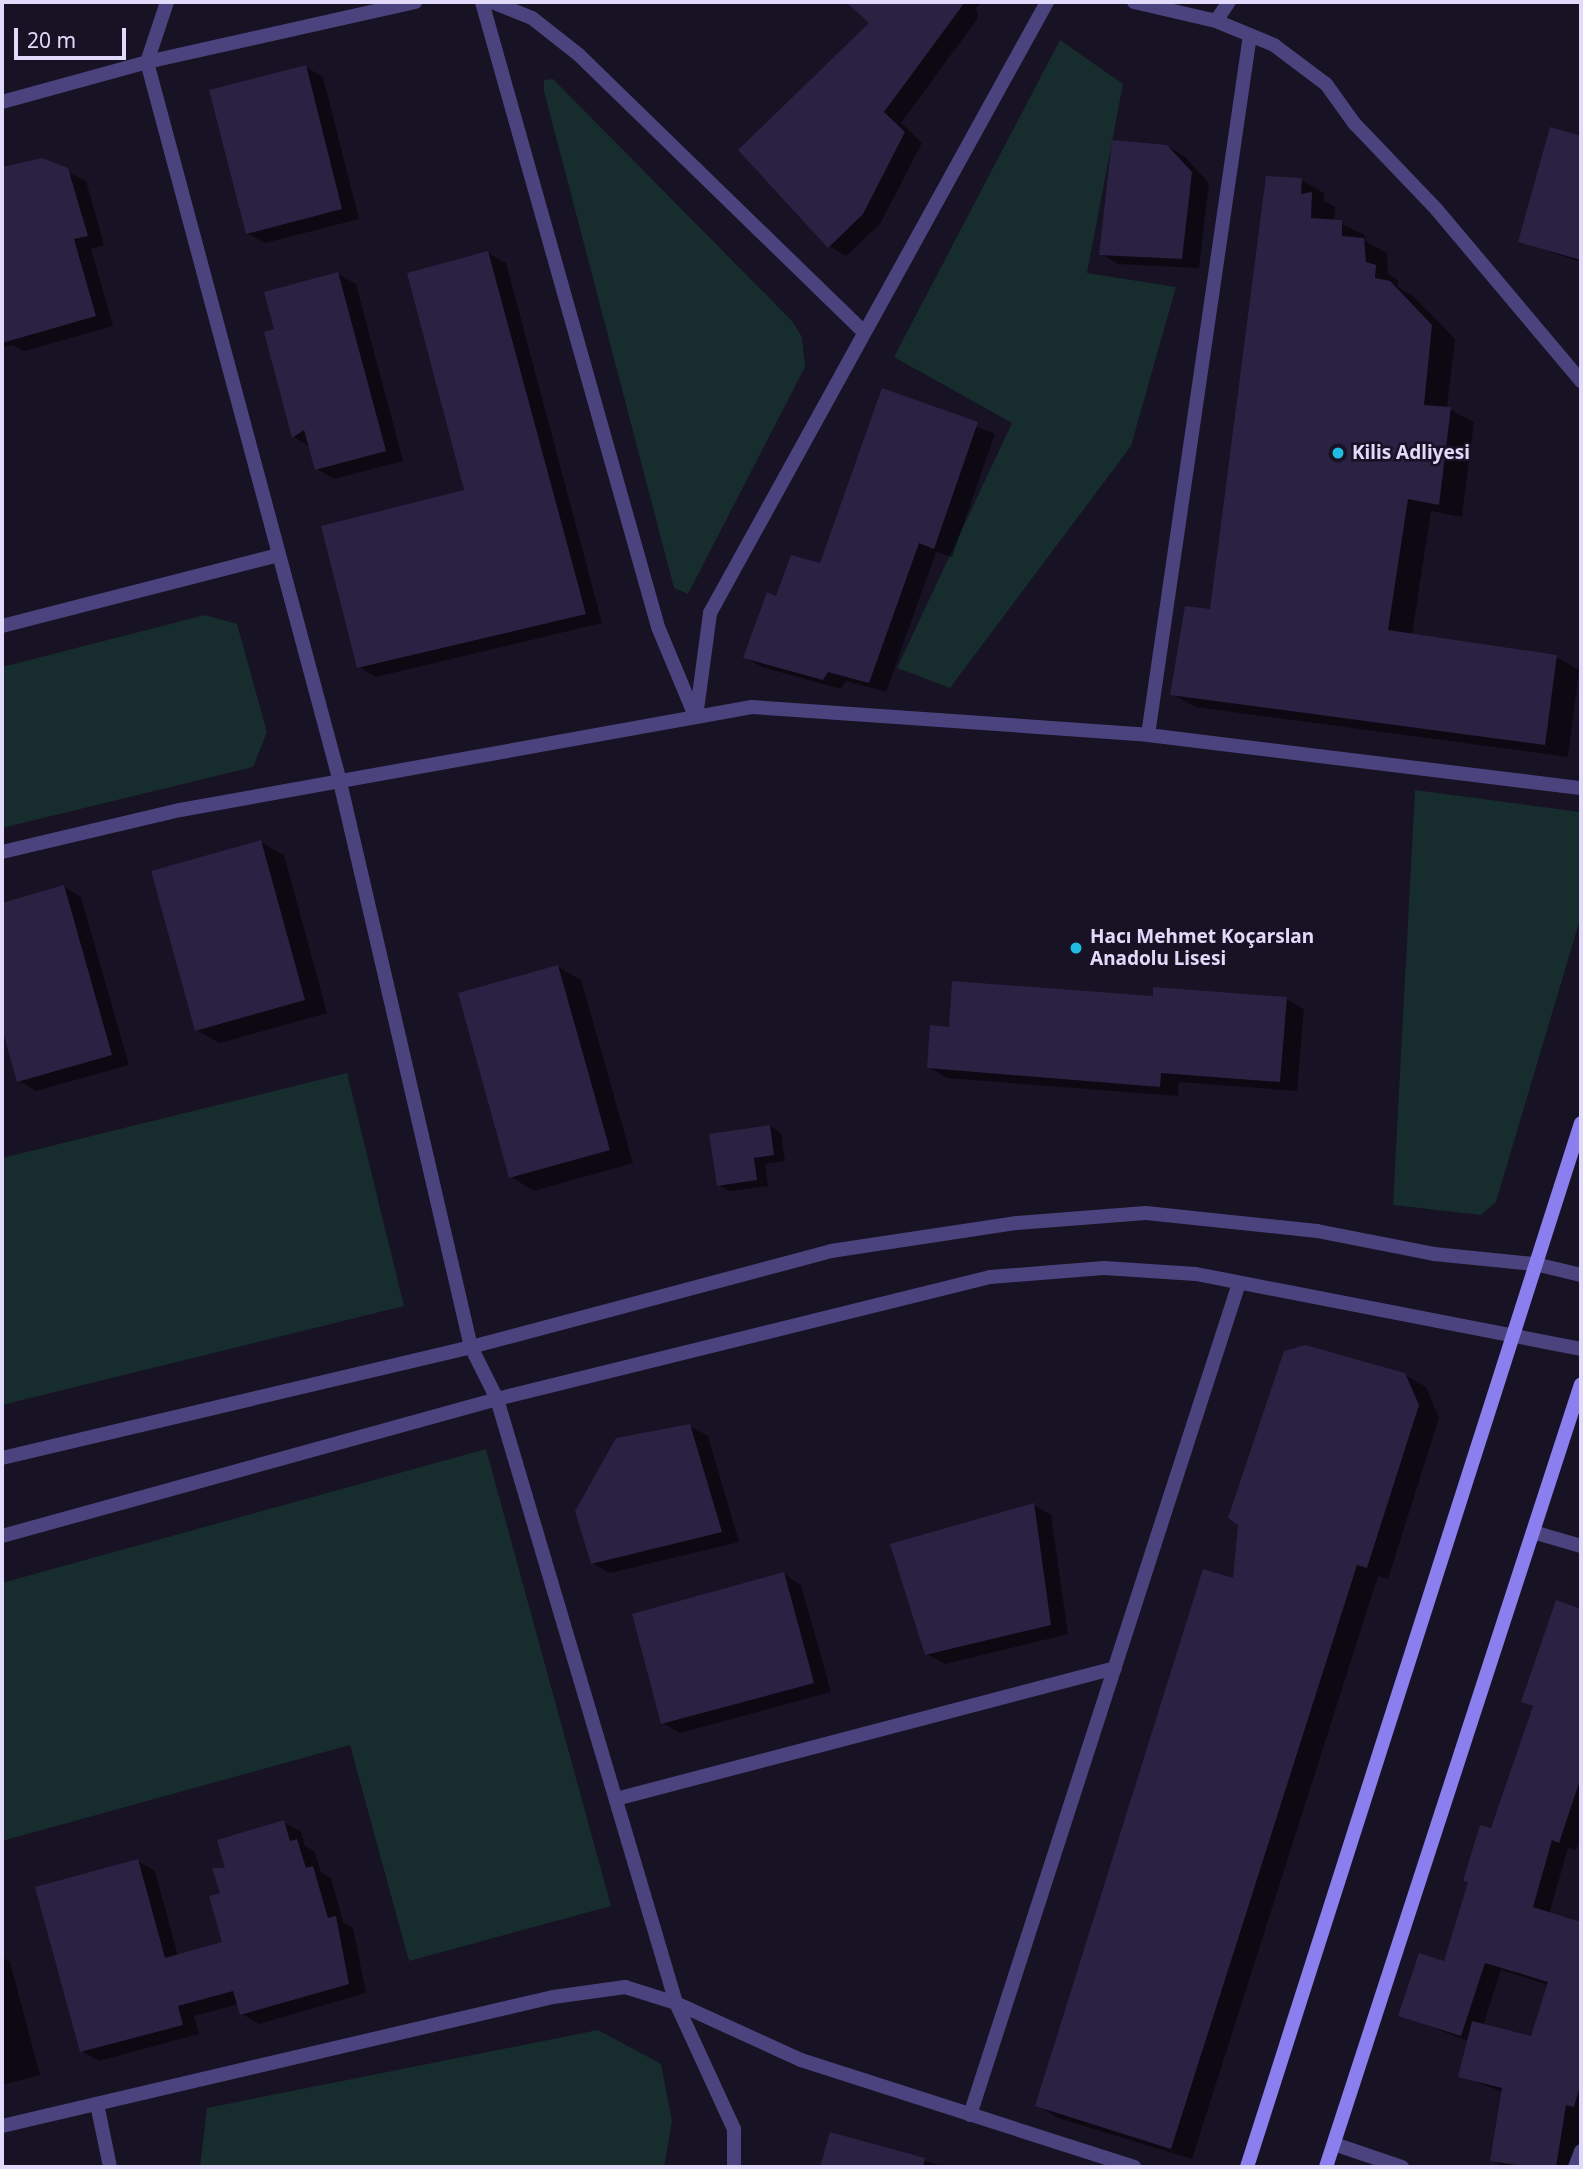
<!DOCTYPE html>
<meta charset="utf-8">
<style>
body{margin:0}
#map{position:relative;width:1583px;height:2169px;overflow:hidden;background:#171224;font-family:"Noto Sans",sans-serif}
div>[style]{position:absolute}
.green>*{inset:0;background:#162c2d}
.shadow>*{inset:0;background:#0007}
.building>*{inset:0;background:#2b2143}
.service>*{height:14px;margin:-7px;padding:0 7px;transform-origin:7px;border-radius:7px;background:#4b437d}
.minor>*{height:14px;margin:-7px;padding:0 7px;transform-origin:7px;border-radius:7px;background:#4b437d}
.tertiary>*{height:14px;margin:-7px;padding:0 7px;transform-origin:7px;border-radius:7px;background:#4b437d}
.secondary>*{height:14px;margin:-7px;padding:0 7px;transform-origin:7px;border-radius:7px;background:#8b7eee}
.dots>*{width:19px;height:19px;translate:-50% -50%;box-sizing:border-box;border:4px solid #171224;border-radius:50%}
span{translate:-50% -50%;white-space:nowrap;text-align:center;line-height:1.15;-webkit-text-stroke:5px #171224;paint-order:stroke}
.poi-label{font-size:19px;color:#e1dafa;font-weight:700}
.left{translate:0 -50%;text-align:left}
.frame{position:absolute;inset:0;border:4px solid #e1dafa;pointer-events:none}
.scale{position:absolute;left:14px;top:28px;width:112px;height:32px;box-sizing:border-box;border:4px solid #e1dafa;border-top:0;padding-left:9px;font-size:21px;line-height:24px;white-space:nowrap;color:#e1dafa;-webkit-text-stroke:5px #171224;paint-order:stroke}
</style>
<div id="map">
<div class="green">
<div style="clip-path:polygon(1060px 40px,1123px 84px,1087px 273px,1176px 287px,1131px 446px,950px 688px,897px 668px,1012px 423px,894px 357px)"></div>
<div style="clip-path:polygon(553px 79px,792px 321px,802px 337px,805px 367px,688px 594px,674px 588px,544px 91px,544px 80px)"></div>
<div style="clip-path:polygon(205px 615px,237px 624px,267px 732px,253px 767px,2px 828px,2px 667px)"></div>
<div style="clip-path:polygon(1415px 790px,1581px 812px,1581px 916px,1496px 1202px,1481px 1215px,1393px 1205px)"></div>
<div style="clip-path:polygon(347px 1073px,404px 1306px,2px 1405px,2px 1158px)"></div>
<div style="clip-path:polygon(486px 1449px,611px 1906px,409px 1961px,350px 1745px,2px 1841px,2px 1583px)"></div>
<div style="clip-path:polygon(598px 2030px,661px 2064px,672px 2121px,664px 2167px,200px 2167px,207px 2108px)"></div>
</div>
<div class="shadow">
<div style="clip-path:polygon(849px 2px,982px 2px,976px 8px,978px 18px,901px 123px,922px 143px,880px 224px,846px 256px,829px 246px,871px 23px)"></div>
<div style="clip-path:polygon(306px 67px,323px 77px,359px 219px,265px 243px,247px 233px)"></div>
<div style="clip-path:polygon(1551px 129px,1581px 138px,1581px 262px,1520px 241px)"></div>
<div style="clip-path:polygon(1167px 146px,1185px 157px,1209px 183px,1199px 268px,1118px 264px,1101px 254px)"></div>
<div style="clip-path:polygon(42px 160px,86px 181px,104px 245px,91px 249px,113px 326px,24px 351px,13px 345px,2px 348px,2px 169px)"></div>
<div style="clip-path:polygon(1301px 180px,1324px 193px,1324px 201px,1335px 207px,1334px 221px,1365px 235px,1365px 241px,1387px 253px,1388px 274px,1398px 280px,1398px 287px,1413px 296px,1455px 339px,1447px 408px,1474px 422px,1462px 517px,1431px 511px,1412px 635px,1556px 657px,1579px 670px,1568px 757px,1195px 707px,1172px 694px,1211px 611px)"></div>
<div style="clip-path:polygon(488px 253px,506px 263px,602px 623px,376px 677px,358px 666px,466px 491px)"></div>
<div style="clip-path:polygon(338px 274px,356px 284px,403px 461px,334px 479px,317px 469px,310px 447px,294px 437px,266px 333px,276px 330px)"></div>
<div style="clip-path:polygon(883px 390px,995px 434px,952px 557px,936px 552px,886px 692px,846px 681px,841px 689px,762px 667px,745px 657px,777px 599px,821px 565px)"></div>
<div style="clip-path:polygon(260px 842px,284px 855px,327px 1013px,220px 1043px,196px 1030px)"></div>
<div style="clip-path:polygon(64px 887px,81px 897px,129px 1065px,36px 1091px,19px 1081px,2px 1021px,2px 905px)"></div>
<div style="clip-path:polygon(558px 967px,581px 980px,633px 1163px,534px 1191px,511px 1177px)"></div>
<div style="clip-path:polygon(1286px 999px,1304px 1009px,1297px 1091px,1179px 1082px,1178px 1096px,947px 1078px,929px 1067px,950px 1029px)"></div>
<div style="clip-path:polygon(770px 1126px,781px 1133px,785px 1161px,765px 1164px,768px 1186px,730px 1191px,718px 1185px)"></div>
<div style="clip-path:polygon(1405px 1375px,1426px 1387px,1439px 1418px,1388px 1579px,1378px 1576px,1192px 2159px,1058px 2118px,1037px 2105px,1235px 1581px)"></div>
<div style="clip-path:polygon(690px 1426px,708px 1436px,739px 1542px,610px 1573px,592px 1563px)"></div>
<div style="clip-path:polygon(1034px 1505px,1051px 1515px,1068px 1634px,945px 1664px,927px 1654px)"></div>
<div style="clip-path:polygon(784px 1574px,801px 1585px,831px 1692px,680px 1733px,663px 1723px)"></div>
<div style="clip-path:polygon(evenodd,1557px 1602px,1581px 1611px,1581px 1839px,1575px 1850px,1568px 1848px,1549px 1914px,1581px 1923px,1581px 2167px,1504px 2167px,1492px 2160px,1503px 2092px,1460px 2076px,1468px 2041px,1400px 2015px,1445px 1963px,1535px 1708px,1523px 1701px,1557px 1602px,1501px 1970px,1549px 1985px,1532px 2038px,1483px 2026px,1501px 1970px)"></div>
<div style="clip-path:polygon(283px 1822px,301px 1832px,305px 1846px,314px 1851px,321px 1872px,331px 1878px,343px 1922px,353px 1928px,366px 1993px,259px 2024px,242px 2014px,239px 2004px,194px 2016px,199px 2034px,99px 2061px,81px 2051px,138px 1861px,155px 1871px,178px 1956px,224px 1943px,222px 1894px,228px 1870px)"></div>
<div style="clip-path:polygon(2px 1957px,10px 1962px,40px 2075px,2px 2085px)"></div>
<div style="clip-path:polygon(831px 2134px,946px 2167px,822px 2167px)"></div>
</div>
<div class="building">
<div style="clip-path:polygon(846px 2px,965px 2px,884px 112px,905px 132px,863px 214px,828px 248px,738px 150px,869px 23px)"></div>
<div style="clip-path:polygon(306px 65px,342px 209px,246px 234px,209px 90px)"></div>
<div style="clip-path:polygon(1550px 127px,1581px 136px,1581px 260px,1518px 242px)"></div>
<div style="clip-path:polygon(1112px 140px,1167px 145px,1192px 172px,1182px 259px,1099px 255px)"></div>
<div style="clip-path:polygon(42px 158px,68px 168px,88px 236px,74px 239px,96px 316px,2px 343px,2px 167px)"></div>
<div style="clip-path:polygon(1266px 176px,1302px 178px,1301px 194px,1312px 192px,1311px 218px,1342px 220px,1342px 236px,1364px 238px,1366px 262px,1376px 265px,1375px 278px,1390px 281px,1432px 325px,1424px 405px,1451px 407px,1439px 505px,1408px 499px,1388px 630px,1557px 655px,1545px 745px,1170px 695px,1185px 606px,1210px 609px)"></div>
<div style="clip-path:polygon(488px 251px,586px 614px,357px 668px,321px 526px,464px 490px,407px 273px)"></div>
<div style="clip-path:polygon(338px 272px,386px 451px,315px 470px,304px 430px,292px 438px,264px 332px,274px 329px,264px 292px)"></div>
<div style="clip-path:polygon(882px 388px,978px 422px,934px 549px,919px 543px,869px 683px,828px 672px,823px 680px,743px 658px,767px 592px,776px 596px,791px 555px,820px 563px)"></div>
<div style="clip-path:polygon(261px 840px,305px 1000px,195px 1031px,151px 871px)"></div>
<div style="clip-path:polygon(64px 885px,112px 1055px,17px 1082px,2px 1028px,2px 903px)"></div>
<div style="clip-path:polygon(558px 965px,610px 1150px,509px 1178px,458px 993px)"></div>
<div style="clip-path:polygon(952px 981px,1153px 996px,1153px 987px,1287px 997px,1280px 1082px,1161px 1073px,1160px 1087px,927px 1068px,930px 1025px,949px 1027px)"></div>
<div style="clip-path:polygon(770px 1125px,774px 1155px,754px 1158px,757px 1180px,717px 1186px,709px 1134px)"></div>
<div style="clip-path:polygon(1305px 1345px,1405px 1373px,1419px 1405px,1367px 1568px,1357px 1565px,1171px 2149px,1035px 2106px,1203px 1569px,1233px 1578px,1238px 1525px,1228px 1518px,1284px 1351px)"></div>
<div style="clip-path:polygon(690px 1424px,722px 1532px,591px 1564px,575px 1511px,616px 1438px)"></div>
<div style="clip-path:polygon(1034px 1503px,1051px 1625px,925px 1655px,890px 1544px)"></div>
<div style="clip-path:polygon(784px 1572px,814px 1683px,661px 1724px,632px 1614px)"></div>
<div style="clip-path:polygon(1556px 1600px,1581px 1609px,1581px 1777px,1559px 1843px,1552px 1840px,1533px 1907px,1581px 1922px,1581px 2082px,1574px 2107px,1566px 2105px,1556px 2167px,1529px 2167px,1490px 2161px,1502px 2088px,1458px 2077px,1472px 2021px,1531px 2036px,1548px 1982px,1485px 1963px,1461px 2036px,1398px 2016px,1419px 1953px,1444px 1961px,1468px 1882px,1463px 1881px,1480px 1825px,1491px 1828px,1533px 1706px,1521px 1702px)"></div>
<div style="clip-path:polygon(284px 1820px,290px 1841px,297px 1839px,306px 1868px,313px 1866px,328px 1918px,336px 1916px,349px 1984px,240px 2015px,233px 1991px,178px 2006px,183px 2025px,80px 2052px,35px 1887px,138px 1859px,165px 1958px,222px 1942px,209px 1896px,220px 1893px,212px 1868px,225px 1868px,217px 1840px)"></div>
<div style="clip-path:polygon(830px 2132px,925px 2158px,923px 2167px,820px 2167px)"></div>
</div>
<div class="service">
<div style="left:1216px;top:21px;width:23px;rotate:-56deg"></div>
</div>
<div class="minor">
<div style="left:167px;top:2px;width:63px;rotate:108.4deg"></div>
<div style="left:147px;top:62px;width:745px;rotate:74.99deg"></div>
<div style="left:340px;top:782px;width:580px;rotate:76.95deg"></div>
<div style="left:471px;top:1347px;width:58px;rotate:63.4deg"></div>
<div style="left:497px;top:1399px;width:630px;rotate:73.49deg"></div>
<div style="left:676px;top:2003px;width:139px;rotate:65.3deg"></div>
<div style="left:734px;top:2129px;width:38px;rotate:90deg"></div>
<div style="left:482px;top:2px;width:649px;rotate:74.27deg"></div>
<div style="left:658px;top:627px;width:96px;rotate:67.4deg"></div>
<div style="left:492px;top:2px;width:43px;rotate:21.8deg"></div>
<div style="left:532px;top:18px;width:60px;rotate:38.2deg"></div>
<div style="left:579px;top:55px;width:395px;rotate:44.2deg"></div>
<div style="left:1134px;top:2px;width:84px;rotate:13deg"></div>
<div style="left:1216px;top:21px;width:63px;rotate:22.5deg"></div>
<div style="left:1274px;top:45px;width:65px;rotate:36.9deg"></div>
<div style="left:1326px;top:84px;width:48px;rotate:54.3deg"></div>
<div style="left:1354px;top:123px;width:120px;rotate:46.3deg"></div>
<div style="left:1437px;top:210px;width:224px;rotate:49.9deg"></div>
<div style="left:2px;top:102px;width:150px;rotate:-15.4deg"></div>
<div style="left:147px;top:62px;width:275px;rotate:-12.6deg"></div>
<div style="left:2px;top:626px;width:286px;rotate:-14.4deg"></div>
<div style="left:696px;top:717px;width:105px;rotate:-82.3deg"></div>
<div style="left:710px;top:613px;width:698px;rotate:-61.12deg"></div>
<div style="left:1148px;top:735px;width:707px;rotate:-81.71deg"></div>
<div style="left:2px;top:852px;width:183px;rotate:-13.3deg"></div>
<div style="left:180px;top:810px;width:581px;rotate:-10.21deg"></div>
<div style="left:752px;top:707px;width:397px;rotate:4deg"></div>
<div style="left:1148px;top:735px;width:436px;rotate:7deg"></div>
<div style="left:1533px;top:1532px;width:50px;rotate:16.3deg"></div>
<div style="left:616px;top:1799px;width:516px;rotate:-14.71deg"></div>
<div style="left:97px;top:2104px;width:64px;rotate:78.3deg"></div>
<div style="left:970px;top:2115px;width:874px;rotate:-72.08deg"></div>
<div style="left:2px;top:2126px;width:566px;rotate:-13.18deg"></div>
<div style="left:553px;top:1997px;width:73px;rotate:-7.9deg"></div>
<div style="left:625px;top:1987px;width:53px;rotate:17.4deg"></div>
<div style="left:676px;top:2003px;width:137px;rotate:24.5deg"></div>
<div style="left:801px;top:2060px;width:350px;rotate:17.8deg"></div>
<div style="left:1334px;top:2144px;width:72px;rotate:18.7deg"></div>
<div style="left:1575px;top:2167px;width:17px;rotate:-69deg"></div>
</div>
<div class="tertiary">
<div style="left:2px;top:1458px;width:482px;rotate:-13.3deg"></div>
<div style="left:471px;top:1347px;width:373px;rotate:-14.9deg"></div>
<div style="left:831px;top:1251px;width:188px;rotate:-8.6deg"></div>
<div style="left:1017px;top:1223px;width:129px;rotate:-4.4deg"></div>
<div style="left:1146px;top:1213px;width:172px;rotate:6deg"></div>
<div style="left:1317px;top:1231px;width:119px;rotate:11.1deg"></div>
<div style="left:1434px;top:1254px;width:101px;rotate:5.7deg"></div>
<div style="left:1535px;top:1264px;width:47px;rotate:13.4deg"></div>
<div style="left:2px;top:1536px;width:514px;rotate:-15.47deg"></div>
<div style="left:497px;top:1399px;width:508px;rotate:-13.9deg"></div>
<div style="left:990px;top:1277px;width:114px;rotate:-4.5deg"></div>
<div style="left:1104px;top:1268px;width:92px;rotate:3.7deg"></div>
<div style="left:1196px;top:1274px;width:392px;rotate:11deg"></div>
</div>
<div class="secondary">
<div style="left:1247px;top:2167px;width:1096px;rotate:-72.26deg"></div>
<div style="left:1326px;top:2167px;width:823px;rotate:-71.96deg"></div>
</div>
<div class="dots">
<div style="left:1338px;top:453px;background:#20bce1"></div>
<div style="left:1076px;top:948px;background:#20bce1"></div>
</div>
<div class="poi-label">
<span class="left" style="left:1352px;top:453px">Kilis Adliyesi</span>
<span class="left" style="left:1090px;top:948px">Hacı Mehmet Koçarslan<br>Anadolu Lisesi</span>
</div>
<div class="frame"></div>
<div class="scale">20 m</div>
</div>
